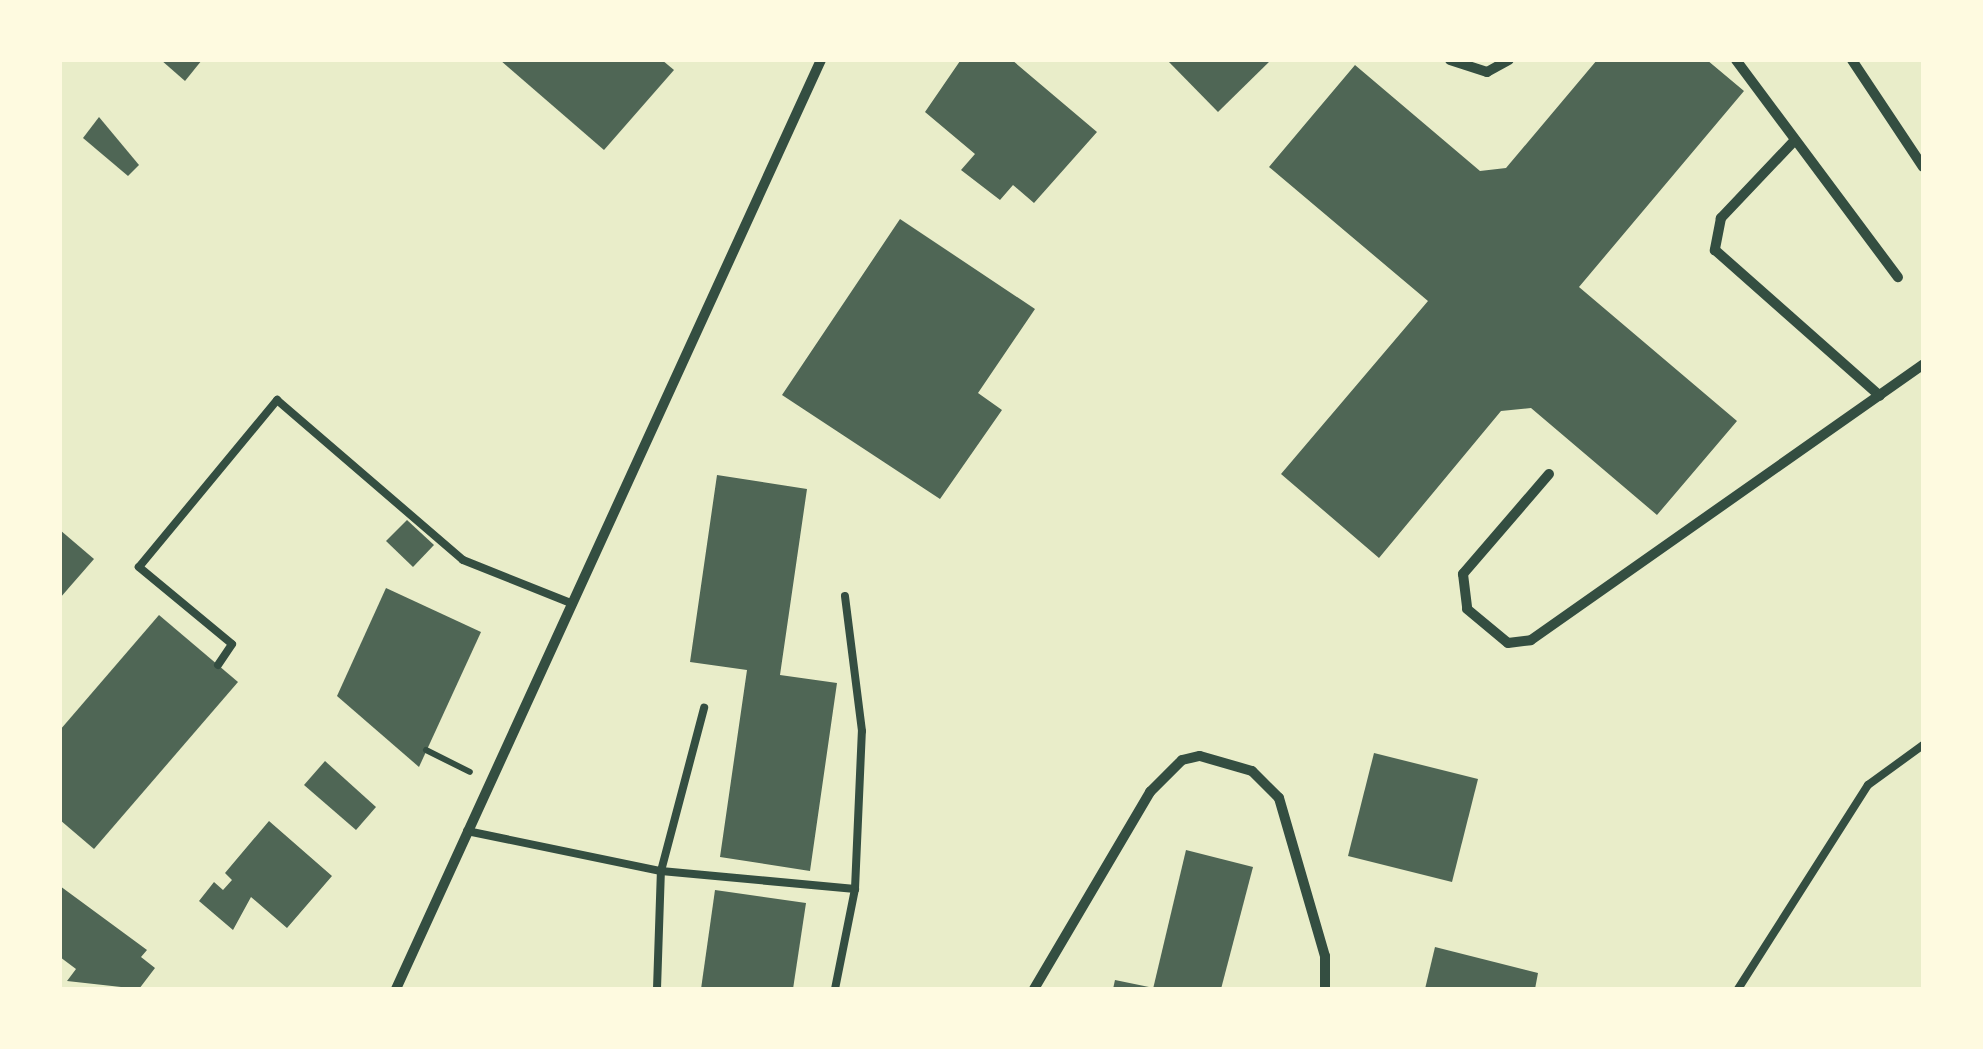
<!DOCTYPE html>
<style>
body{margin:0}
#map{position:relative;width:1983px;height:1049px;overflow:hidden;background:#e9edc9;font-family:"Source Sans 3",sans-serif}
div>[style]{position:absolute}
.building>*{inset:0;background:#4f6655}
.path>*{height:6px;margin:-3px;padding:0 3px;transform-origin:3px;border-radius:3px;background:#344e41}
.service>*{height:8px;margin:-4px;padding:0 4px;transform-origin:4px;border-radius:4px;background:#344e41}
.minor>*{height:10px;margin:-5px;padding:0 5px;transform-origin:5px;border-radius:5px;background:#344e41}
span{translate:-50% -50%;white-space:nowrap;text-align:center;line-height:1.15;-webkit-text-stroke:10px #fefae0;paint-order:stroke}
.frame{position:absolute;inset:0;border:62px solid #fefae0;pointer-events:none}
</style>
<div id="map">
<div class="building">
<div style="clip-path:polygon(161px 60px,202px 60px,185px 81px)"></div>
<div style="clip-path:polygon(500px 60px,662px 60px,674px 70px,604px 150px)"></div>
<div style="clip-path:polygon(1012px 60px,1097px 132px,1034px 203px,1013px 185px,1000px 200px,961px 170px,975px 154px,925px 112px,960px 61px)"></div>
<div style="clip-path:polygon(1167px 60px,1271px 60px,1218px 112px)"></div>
<div style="clip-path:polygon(1597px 60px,1707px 60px,1744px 91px,1579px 287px,1737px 421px,1657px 515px,1531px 408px,1501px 411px,1379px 558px,1281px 474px,1428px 301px,1269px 167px,1355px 65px,1480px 171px,1506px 168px)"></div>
<div style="clip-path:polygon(99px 117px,139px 165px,128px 176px,83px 138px)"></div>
<div style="clip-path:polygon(900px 219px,1035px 309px,978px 393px,1002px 410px,940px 499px,782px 395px)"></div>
<div style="clip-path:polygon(717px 475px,807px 489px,780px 675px,837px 683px,810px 871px,720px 857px,747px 670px,690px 662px)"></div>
<div style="clip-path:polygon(407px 520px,434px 545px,413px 567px,386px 541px)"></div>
<div style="clip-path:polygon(60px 530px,94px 559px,60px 598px)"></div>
<div style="clip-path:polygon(386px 588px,481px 632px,419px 767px,337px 696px)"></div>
<div style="clip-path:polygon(159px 615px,238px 682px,94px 849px,60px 820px,60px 730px)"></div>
<div style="clip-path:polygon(1374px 753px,1478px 779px,1452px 882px,1348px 856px)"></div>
<div style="clip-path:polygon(325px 761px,376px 807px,356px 830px,304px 785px)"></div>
<div style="clip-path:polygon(269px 821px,332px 876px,287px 928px,251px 897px,233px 930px,199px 901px,214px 882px,223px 890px,232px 880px,225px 873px)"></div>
<div style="clip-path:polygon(1186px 850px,1253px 867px,1221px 989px,1153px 989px)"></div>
<div style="clip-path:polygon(60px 886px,147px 950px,141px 957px,155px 968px,139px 989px,67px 981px,76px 969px,60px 957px)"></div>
<div style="clip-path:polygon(715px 890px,806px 903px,793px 989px,701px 989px)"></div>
<div style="clip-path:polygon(1435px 947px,1538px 973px,1535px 989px,1425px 989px)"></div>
<div style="clip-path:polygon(1115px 980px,1149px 987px,1149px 989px,1113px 989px)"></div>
</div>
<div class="path">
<div style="left:426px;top:750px;width:49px;rotate:26.6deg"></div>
</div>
<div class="service">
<div style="left:218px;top:665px;width:25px;rotate:-56deg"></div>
<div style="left:232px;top:644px;width:121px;rotate:-140.4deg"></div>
<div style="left:139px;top:567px;width:217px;rotate:-50.4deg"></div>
<div style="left:277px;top:400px;width:245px;rotate:40.7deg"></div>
<div style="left:463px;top:560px;width:118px;rotate:21.8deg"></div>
<div style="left:467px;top:831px;width:198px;rotate:11.7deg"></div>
<div style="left:661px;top:871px;width:195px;rotate:5.3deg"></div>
<div style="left:657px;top:989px;width:118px;rotate:-88.1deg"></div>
<div style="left:661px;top:871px;width:169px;rotate:-75.2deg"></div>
<div style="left:835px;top:989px;width:102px;rotate:-78.7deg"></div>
<div style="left:855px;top:889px;width:158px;rotate:-87.5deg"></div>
<div style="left:862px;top:731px;width:136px;rotate:-97.2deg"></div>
<div style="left:1738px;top:989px;width:242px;rotate:-57.5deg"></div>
<div style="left:1868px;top:785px;width:68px;rotate:-36deg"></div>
</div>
<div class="minor">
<div style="left:1450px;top:60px;width:39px;rotate:18deg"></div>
<div style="left:1487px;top:72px;width:25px;rotate:-29deg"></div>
<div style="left:1736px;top:60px;width:271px;rotate:53.3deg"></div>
<div style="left:1852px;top:60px;width:128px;rotate:56.4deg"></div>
<div style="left:1795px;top:140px;width:108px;rotate:133.5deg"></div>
<div style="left:1721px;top:218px;width:33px;rotate:101deg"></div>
<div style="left:1715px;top:250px;width:220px;rotate:41.5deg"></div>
<div style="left:1549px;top:474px;width:132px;rotate:130.7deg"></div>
<div style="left:1463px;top:574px;width:35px;rotate:83deg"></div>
<div style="left:1467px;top:609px;width:53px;rotate:39.7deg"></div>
<div style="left:1508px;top:643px;width:23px;rotate:-7deg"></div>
<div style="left:1531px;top:640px;width:479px;rotate:-35.1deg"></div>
<div style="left:396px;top:989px;width:1022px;rotate:-65.42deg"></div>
<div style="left:1034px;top:989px;width:229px;rotate:-59.5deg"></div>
<div style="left:1150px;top:792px;width:45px;rotate:-45deg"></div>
<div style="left:1182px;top:760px;width:18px;rotate:-13deg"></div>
<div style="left:1200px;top:756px;width:54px;rotate:16.1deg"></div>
<div style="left:1252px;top:771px;width:38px;rotate:45deg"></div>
<div style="left:1279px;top:798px;width:165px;rotate:73.8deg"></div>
<div style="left:1325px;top:956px;width:33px;rotate:90deg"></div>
</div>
<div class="frame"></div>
</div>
